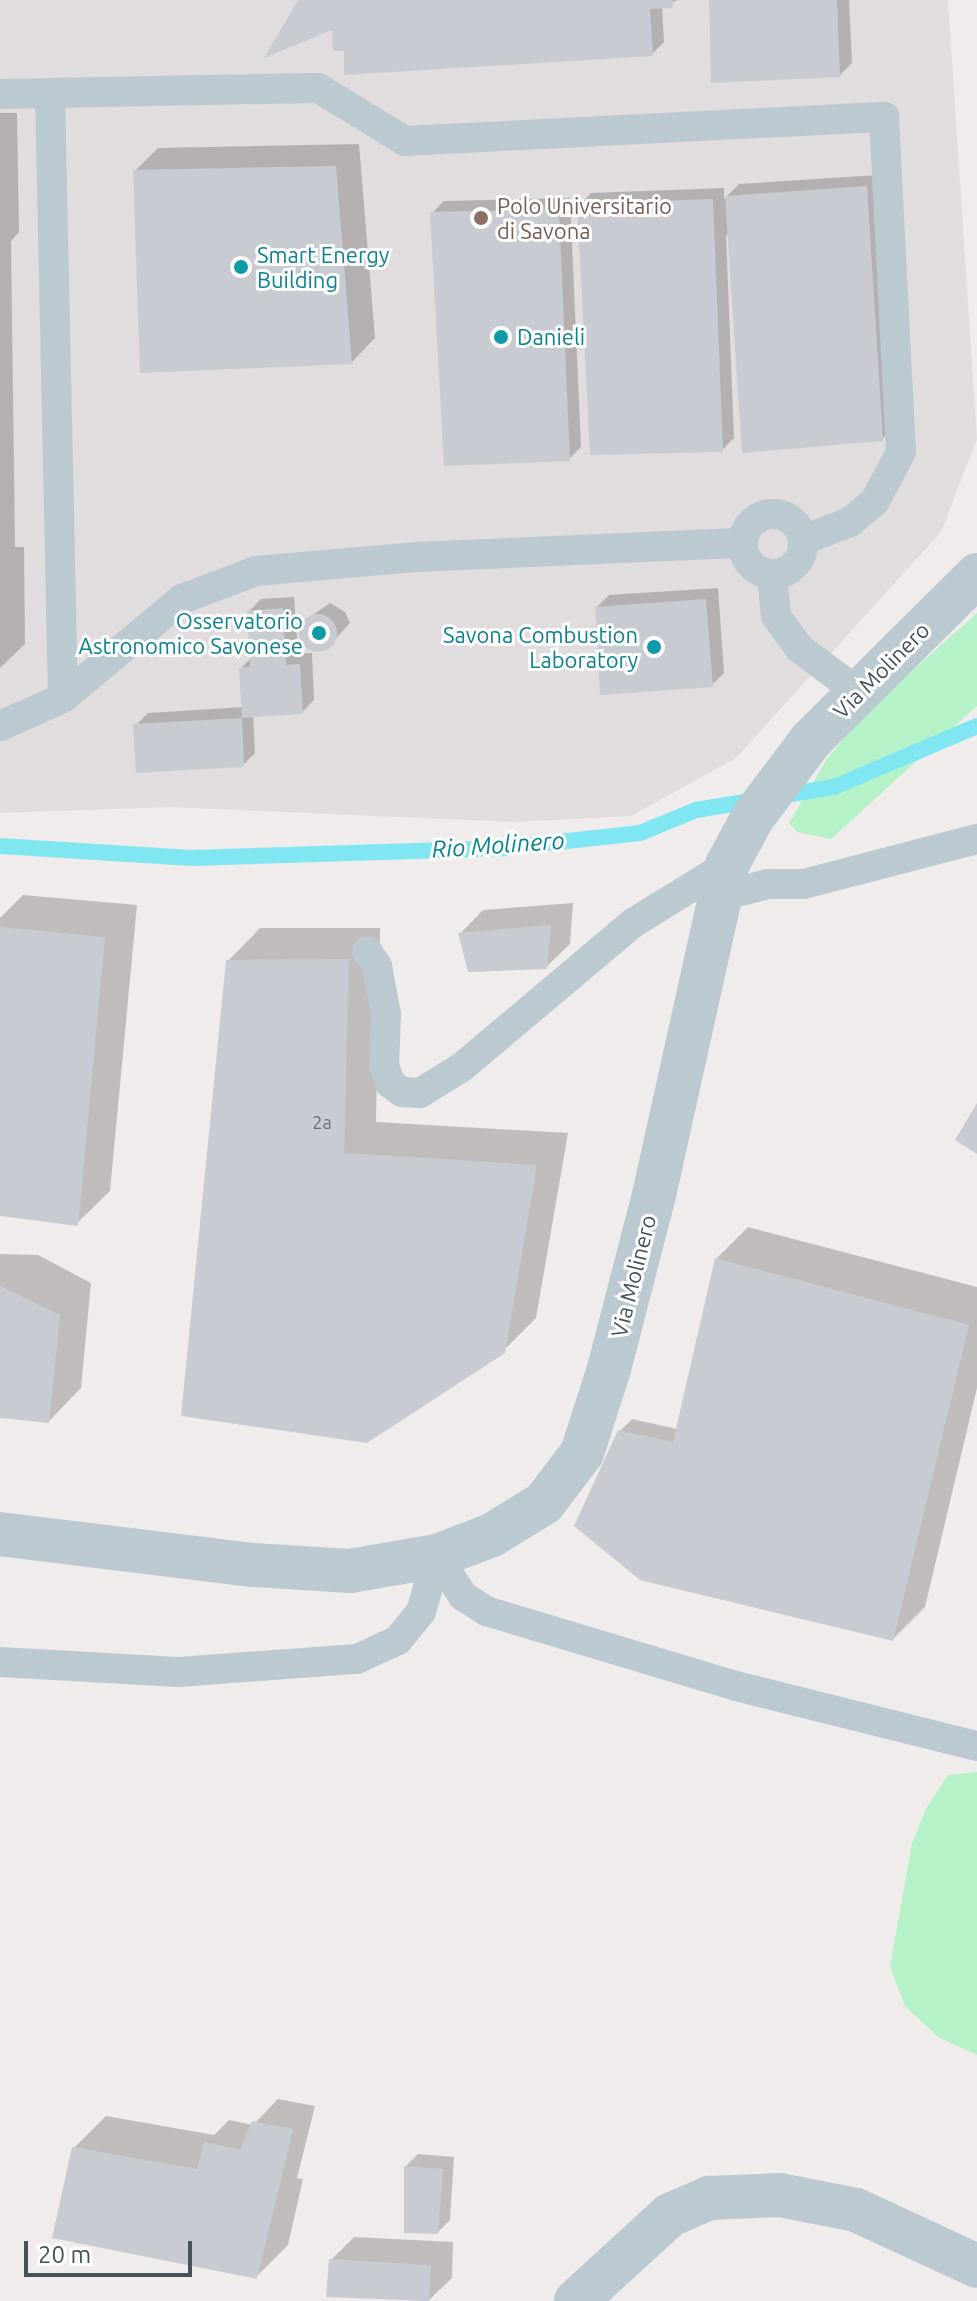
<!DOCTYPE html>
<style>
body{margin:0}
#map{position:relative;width:977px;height:2301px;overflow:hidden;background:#f0ecec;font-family:Ubuntu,sans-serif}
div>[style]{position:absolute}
.education>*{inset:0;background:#e1dddf}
.green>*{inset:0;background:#b6f2c7}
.shadow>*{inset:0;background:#0003}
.stream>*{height:16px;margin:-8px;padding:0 8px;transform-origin:8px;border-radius:8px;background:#80e6f2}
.building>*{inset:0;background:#c8ccd2}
.round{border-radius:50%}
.lane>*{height:30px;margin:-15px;padding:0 15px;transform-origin:15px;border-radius:15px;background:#bbc9d0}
.lane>.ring{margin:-15px;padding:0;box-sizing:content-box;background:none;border:30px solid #bbc9d0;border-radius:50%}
.street>*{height:44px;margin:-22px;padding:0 22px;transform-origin:22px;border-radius:22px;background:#bbc9d0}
.dots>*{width:22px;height:22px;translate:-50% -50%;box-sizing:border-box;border:4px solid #fff;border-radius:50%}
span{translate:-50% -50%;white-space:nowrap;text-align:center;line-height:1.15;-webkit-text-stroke:6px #fff;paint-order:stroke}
.number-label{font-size:18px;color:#647079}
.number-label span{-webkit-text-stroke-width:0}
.education-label{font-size:22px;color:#785e54}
.left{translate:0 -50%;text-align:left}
.culture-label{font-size:22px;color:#0d838f}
.right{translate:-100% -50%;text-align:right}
.street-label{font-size:22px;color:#43525b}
.water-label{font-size:24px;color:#058290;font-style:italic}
.scale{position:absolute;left:24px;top:2241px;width:168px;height:36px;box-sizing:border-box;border:4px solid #43525b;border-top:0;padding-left:10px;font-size:24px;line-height:28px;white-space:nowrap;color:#43525b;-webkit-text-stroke:6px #fff;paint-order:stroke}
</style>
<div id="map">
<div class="education">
<div style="clip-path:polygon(0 0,948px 0,977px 439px,941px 532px,736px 758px,631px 816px,515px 822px,170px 807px,0 813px)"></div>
</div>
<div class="green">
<div style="clip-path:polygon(977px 613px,977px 706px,831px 839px,797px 832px,789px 823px,827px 759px,866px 712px)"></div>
<div style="clip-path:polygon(977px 1772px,977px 2055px,938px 2037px,905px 2006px,890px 1967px,912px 1843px,927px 1807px,948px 1775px)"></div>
</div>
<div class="shadow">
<div style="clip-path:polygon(300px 0,678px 0,662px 6px,664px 42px,652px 54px,346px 49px,334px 27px)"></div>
<div style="clip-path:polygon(711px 0,849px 0,852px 63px,840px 75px)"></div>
<div style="clip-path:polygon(0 113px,17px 113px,19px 232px,11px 241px,15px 547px,24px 547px,25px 644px,0 668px)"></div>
<div style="clip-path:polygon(359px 144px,375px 338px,352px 362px,135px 171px,158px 148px)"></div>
<div style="clip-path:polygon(878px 175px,894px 427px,882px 439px,726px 234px,734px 438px,722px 450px,579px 205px,591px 193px,724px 188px,724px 199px,739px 184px)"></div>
<div style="clip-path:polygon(570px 198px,581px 447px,569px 459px,432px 213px,444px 201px)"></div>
<div style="clip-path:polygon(718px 588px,724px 673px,712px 685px,597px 607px,609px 595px)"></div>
<div style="clip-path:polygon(294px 597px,298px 654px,312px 653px,314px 700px,302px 712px,253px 715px,255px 753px,243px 765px,136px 725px,148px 713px,243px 707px,241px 668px,251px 658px,249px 611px,261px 599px)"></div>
<div style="clip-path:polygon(330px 603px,345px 612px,350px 623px,329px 646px,311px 649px,302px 642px,306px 620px)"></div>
<div style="clip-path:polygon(23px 895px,137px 905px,110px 1191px,77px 1223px,0 1213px,0 918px)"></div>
<div style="clip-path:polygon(573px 903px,570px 944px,546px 967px,460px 934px,483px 910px)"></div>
<div style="clip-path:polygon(260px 928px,380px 928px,376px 1122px,568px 1133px,536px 1318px,503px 1351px,366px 1441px,228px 961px)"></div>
<div style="clip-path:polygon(748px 1227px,977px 1287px,977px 1388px,925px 1607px,893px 1639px,620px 1431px,632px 1419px,677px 1429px,716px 1259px)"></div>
<div style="clip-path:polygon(0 1254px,38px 1255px,91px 1283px,81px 1388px,49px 1421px,0 1416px)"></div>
<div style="clip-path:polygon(278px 2099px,315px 2106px,297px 2178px,303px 2179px,288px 2245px,256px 2277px,74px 2148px,106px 2116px,214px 2135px,229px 2120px,253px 2125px)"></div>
<div style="clip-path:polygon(418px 2154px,454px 2157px,450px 2220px,438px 2232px,406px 2166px)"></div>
<div style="clip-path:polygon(354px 2237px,453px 2242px,452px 2278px,428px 2301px,328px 2295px,331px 2260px)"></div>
</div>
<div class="stream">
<div style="left:780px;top:796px;width:55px;rotate:-9.5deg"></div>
<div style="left:834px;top:787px;width:155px;rotate:-23.1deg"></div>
<div style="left:0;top:846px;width:192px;rotate:3.6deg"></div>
<div style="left:192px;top:858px;width:312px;rotate:-1.8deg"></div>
<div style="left:504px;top:848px;width:137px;rotate:-6.3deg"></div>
<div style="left:640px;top:833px;width:61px;rotate:-22.3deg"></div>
<div style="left:696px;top:810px;width:62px;rotate:-9.3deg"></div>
</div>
<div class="building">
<div style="clip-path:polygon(298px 0,673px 0,673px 8px,650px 9px,653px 56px,344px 75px,344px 51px,333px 51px,332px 30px,264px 58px)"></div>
<div style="clip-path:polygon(709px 0,837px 0,840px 77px,711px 83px)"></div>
<div style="clip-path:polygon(336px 166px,352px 364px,140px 373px,133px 170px)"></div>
<div style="clip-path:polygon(867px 186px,883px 441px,742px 453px,725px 196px)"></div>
<div style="clip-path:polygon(713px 199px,723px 452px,590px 455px,577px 204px)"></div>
<div style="clip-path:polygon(559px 209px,570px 461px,444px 466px,430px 212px)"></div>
<div style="clip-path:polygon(706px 599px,713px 687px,600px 695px,595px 607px)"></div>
<div style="clip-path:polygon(283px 608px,286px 665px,300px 664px,303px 714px,242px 718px,239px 668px,250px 667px,247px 611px)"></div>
<div class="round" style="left:299px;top:614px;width:38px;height:38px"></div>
<div style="clip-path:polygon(242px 718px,244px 767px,136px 773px,133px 724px)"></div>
<div style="clip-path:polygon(551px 925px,547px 969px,468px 972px,458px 933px)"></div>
<div style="clip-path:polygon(0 927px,105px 937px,78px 1226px,0 1216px)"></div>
<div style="clip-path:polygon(349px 959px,344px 1153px,537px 1165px,505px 1353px,367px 1443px,181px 1416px,226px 960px)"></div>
<div style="clip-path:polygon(977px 1103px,977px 1154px,955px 1140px)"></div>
<div style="clip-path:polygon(715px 1258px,969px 1325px,893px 1641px,640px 1580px,574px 1526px,618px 1430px,673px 1442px)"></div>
<div style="clip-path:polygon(0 1286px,60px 1315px,49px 1423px,0 1418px)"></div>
<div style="clip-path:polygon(252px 2121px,293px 2129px,257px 2279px,52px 2238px,72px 2147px,197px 2169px,204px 2142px,240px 2150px)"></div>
<div style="clip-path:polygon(404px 2166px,443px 2169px,438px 2234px,404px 2233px)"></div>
<div style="clip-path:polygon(329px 2259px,431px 2265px,429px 2301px,326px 2297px)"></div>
</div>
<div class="lane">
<div style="left:50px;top:93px;width:605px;rotate:88.77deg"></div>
<div style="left:0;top:94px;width:318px;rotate:-1.1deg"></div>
<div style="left:318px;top:88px;width:102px;rotate:31.3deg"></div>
<div style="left:405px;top:141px;width:480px;rotate:-2.9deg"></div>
<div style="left:884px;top:117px;width:335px;rotate:87.1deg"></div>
<div style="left:901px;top:452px;width:55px;rotate:118deg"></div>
<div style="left:875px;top:501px;width:33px;rotate:140deg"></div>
<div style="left:850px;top:522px;width:50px;rotate:159deg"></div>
<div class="ring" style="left:743px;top:514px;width:30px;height:30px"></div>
<div style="left:772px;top:574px;width:42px;rotate:84.6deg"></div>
<div style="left:776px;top:616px;width:39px;rotate:54deg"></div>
<div style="left:799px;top:648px;width:74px;rotate:36.7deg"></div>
<div style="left:0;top:726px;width:69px;rotate:-24deg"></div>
<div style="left:63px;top:698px;width:155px;rotate:-39.8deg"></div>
<div style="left:182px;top:599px;width:79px;rotate:-20.7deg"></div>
<div style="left:256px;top:571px;width:162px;rotate:-5deg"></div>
<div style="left:417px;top:557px;width:326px;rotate:-2.5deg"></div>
<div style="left:721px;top:896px;width:49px;rotate:-14.3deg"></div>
<div style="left:768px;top:884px;width:36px"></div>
<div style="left:804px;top:884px;width:179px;rotate:-14.6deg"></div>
<div style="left:367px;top:951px;width:18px;rotate:56deg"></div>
<div style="left:377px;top:966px;width:49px;rotate:79.4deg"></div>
<div style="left:386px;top:1014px;width:51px;rotate:92.2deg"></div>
<div style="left:384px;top:1065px;width:19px;rotate:72deg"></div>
<div style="left:390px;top:1083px;width:15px;rotate:37deg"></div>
<div style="left:402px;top:1092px;width:18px;rotate:3deg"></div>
<div style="left:420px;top:1093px;width:49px;rotate:-31.8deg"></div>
<div style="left:462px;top:1067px;width:224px;rotate:-40.1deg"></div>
<div style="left:633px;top:923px;width:110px;rotate:-31.7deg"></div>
<div style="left:437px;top:1556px;width:48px;rotate:57deg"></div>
<div style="left:463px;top:1596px;width:27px;rotate:33deg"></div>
<div style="left:486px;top:1611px;width:261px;rotate:16.7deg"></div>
<div style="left:736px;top:1686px;width:248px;rotate:14deg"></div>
<div style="left:0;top:1662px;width:178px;rotate:3.2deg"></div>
<div style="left:178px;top:1672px;width:179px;rotate:-4.2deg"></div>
<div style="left:357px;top:1659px;width:45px;rotate:-24.9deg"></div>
<div style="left:398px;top:1640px;width:36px;rotate:-51deg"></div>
<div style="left:421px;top:1612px;width:58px;rotate:-74.1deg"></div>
</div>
<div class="street">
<div style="left:0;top:1534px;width:255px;rotate:7deg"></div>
<div style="left:253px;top:1565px;width:97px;rotate:3.5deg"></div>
<div style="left:350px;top:1571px;width:88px;rotate:-9.8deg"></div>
<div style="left:437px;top:1556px;width:59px;rotate:-20.9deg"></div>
<div style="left:492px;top:1535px;width:61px;rotate:-31.6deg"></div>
<div style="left:544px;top:1503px;width:63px;rotate:-52.8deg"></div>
<div style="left:582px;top:1453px;width:88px;rotate:-72.2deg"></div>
<div style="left:609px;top:1369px;width:180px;rotate:-75.5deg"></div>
<div style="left:654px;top:1195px;width:338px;rotate:-77.5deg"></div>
<div style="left:727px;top:865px;width:55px;rotate:-61.6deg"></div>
<div style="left:753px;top:817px;width:96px;rotate:-53deg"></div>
<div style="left:811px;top:740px;width:234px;rotate:-44.8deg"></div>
<div style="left:576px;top:2301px;width:127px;rotate:-42.5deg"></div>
<div style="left:670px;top:2215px;width:43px;rotate:-23.6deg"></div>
<div style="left:709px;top:2198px;width:71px;rotate:-2.4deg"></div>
<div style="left:780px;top:2195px;width:77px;rotate:11.2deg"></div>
<div style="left:856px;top:2210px;width:133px;rotate:24.8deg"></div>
</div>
<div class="dots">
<div style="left:481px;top:218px;background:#8d6e63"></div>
<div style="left:241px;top:267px;background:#0f9aa8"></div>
<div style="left:501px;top:337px;background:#0f9aa8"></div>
<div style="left:319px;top:633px;background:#0f9aa8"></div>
<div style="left:654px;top:647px;background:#0f9aa8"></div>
</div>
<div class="number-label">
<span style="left:322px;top:1122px">2a</span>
</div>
<div class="education-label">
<span class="left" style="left:497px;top:218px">Polo Universitario<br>di Savona</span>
</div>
<div class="culture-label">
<span class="left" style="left:257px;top:267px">Smart Energy<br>Building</span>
<span class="left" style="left:517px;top:337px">Danieli</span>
<span class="right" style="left:303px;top:633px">Osservatorio<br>Astronomico Savonese</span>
<span class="right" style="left:638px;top:647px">Savona Combustion<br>Laboratory</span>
</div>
<div class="street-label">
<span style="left:881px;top:670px;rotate:-45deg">Via Molinero</span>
<span style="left:633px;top:1276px;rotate:-76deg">Via Molinero</span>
</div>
<div class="water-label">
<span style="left:498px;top:845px;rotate:-4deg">Rio Molinero</span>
</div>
<div class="scale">20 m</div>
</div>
